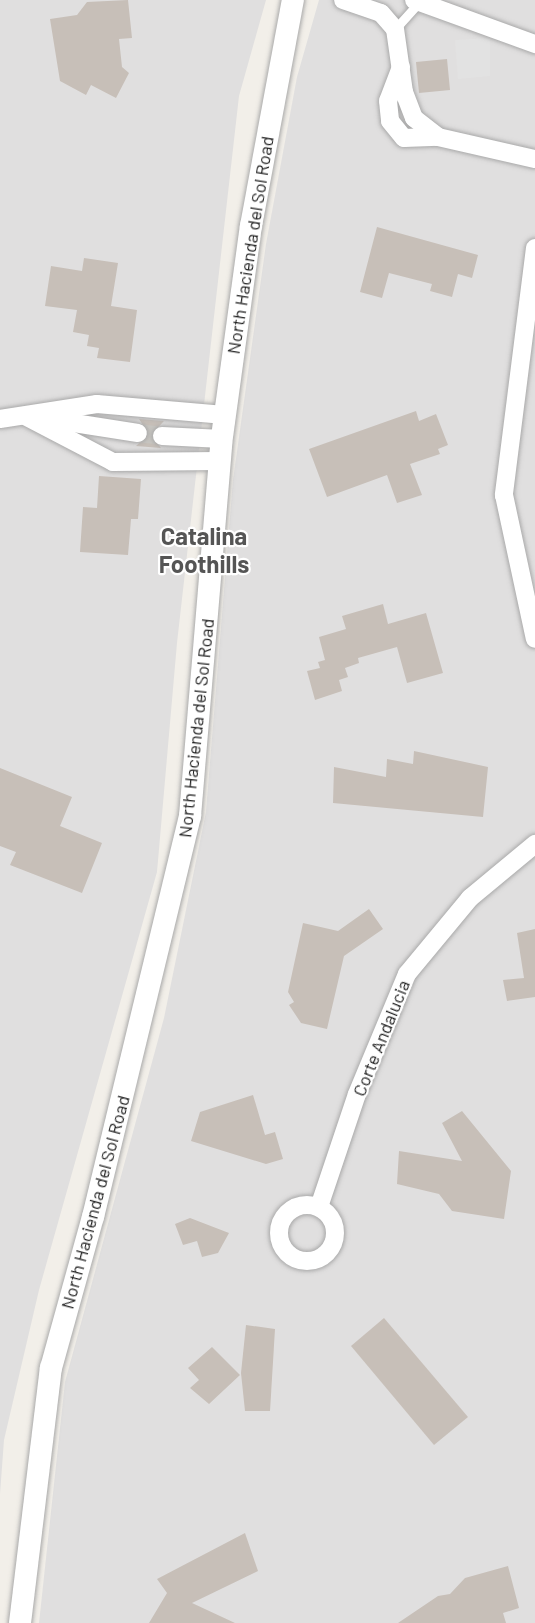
<!DOCTYPE html>
<style>
body{margin:0}
#map{position:relative;width:535px;height:1623px;overflow:hidden;background:#f2efe9;font-family:Barlow,sans-serif}
div>[style]{position:absolute}
.residential>*{inset:0;background:#e0dfdf}
.parking>*{inset:0;background:#e2e2e2}
.building>*{inset:0;background:#c7bfb8}
.minor-tunnel>*{height:18px;margin-top:-9px;transform-origin:0;background:repeating-linear-gradient(90deg,#c8c6c1 0 18px,transparent 0 27px)}
.roads{filter:drop-shadow(0 0 2px #a9a9a9) drop-shadow(0 0 2px #a9a9a9)}
.service>*{height:9px;margin:-4.5px;padding:0 4.5px;transform-origin:4.5px;border-radius:4.5px;background:#fff}
.minor>*{height:18px;margin:-9px;padding:0 9px;transform-origin:9px;border-radius:9px;background:#fff}
.minor>.ring{margin:-9px;padding:0;box-sizing:content-box;background:none;border:18px solid #fff;border-radius:50%}
.tertiary>*{height:22px;margin:-11px;padding:0 11px;transform-origin:11px;border-radius:11px;background:#fff}
span{translate:-50% -50%;white-space:nowrap;text-align:center;line-height:1.15;-webkit-text-stroke:4.5px #fff;paint-order:stroke}
.street-label{font-size:18px;color:#222}
.district-label{font-size:24px;color:#555;font-weight:700}
</style>
<div id="map">
<div class="residential">
<div style="clip-path:polygon(0 0,266px 0,239px 96px,177px 643px,157px 872px,39px 1290px,4px 1440px,0 1494px)"></div>
<div style="clip-path:polygon(319px 0,535px 0,535px 1623px,39px 1623px,65px 1382px,164px 1018px,206px 812px,233px 480px,266px 244px,297px 77px)"></div>
</div>
<div class="parking">
<div style="clip-path:polygon(490px 38px,490px 76px,458px 79px,455px 40px)"></div>
</div>
<div class="building">
<div style="clip-path:polygon(128px 0,132px 38px,119px 39px,122px 67px,129px 73px,116px 98px,91px 85px,86px 95px,60px 81px,50px 19px,77px 15px,87px 2px)"></div>
<div style="clip-path:polygon(447px 59px,450px 90px,419px 93px,416px 62px)"></div>
<div style="clip-path:polygon(377px 227px,478px 255px,472px 278px,458px 274px,452px 297px,430px 291px,432px 284px,389px 273px,382px 298px,360px 292px)"></div>
<div style="clip-path:polygon(84px 258px,118px 263px,111px 306px,137px 310px,130px 362px,97px 358px,99px 348px,87px 346px,89px 335px,73px 332px,77px 310px,45px 306px,51px 266px,82px 271px)"></div>
<div style="clip-path:polygon(416px 411px,419px 421px,436px 414px,448px 445px,438px 449px,440px 454px,410px 464px,422px 495px,397px 503px,387px 475px,327px 497px,309px 449px)"></div>
<div style="clip-path:polygon(139px 419px,164px 421px,151px 435px,161px 448px,136px 446px,149px 434px)"></div>
<div style="clip-path:polygon(99px 476px,141px 479px,138px 519px,131px 519px,128px 555px,80px 552px,83px 507px,97px 508px)"></div>
<div style="clip-path:polygon(383px 604px,388px 624px,426px 613px,443px 673px,407px 683px,397px 647px,358px 658px,359px 663px,345px 668px,348px 677px,339px 680px,342px 691px,315px 700px,307px 671px,320px 668px,318px 662px,325px 660px,319px 637px,346px 629px,342px 616px)"></div>
<div style="clip-path:polygon(414px 751px,488px 767px,483px 817px,333px 803px,334px 767px,386px 777px,387px 759px,413px 764px)"></div>
<div style="clip-path:polygon(0 768px,72px 797px,60px 826px,102px 843px,82px 893px,10px 865px,16px 852px,0 846px)"></div>
<div style="clip-path:polygon(369px 909px,383px 929px,344px 956px,327px 1029px,301px 1023px,289px 1005px,294px 1002px,288px 992px,303px 923px,338px 931px)"></div>
<div style="clip-path:polygon(535px 929px,535px 997px,507px 1001px,503px 980px,524px 978px,517px 933px)"></div>
<div style="clip-path:polygon(253px 1095px,265px 1135px,275px 1132px,283px 1159px,266px 1164px,191px 1141px,200px 1112px)"></div>
<div style="clip-path:polygon(462px 1111px,511px 1171px,504px 1219px,452px 1211px,439px 1194px,397px 1184px,399px 1151px,462px 1161px,442px 1123px)"></div>
<div style="clip-path:polygon(190px 1218px,229px 1233px,218px 1253px,202px 1257px,197px 1241px,183px 1245px,175px 1224px)"></div>
<div style="clip-path:polygon(384px 1318px,468px 1417px,434px 1445px,351px 1346px)"></div>
<div style="clip-path:polygon(246px 1325px,275px 1329px,270px 1411px,245px 1411px,241px 1373px)"></div>
<div style="clip-path:polygon(212px 1347px,240px 1375px,209px 1404px,190px 1388px,199px 1380px,188px 1368px)"></div>
<div style="clip-path:polygon(245px 1533px,258px 1571px,192px 1603px,235px 1623px,149px 1623px,167px 1593px,157px 1579px)"></div>
<div style="clip-path:polygon(508px 1566px,519px 1608px,503px 1613px,506px 1623px,398px 1623px,438px 1596px,450px 1594px,465px 1578px)"></div>
</div>
<div class="minor-tunnel">
<div style="left:138px;top:433px;width:24px;rotate:7deg"></div>
</div>
<div class="roads">
<div class="service">
<div style="left:395px;top:29px;width:36px;rotate:-48deg"></div>
</div>
<div class="minor">
<div style="left:343px;top:0;width:40px;rotate:18.9deg"></div>
<div style="left:381px;top:13px;width:21px;rotate:49deg"></div>
<div style="left:395px;top:29px;width:64px;rotate:81.9deg"></div>
<div style="left:404px;top:92px;width:28px;rotate:69deg"></div>
<div style="left:414px;top:118px;width:31px;rotate:38deg"></div>
<div style="left:414px;top:0;width:129px;rotate:20deg"></div>
<div style="left:401px;top:67px;width:36px;rotate:111deg"></div>
<div style="left:388px;top:101px;width:20px;rotate:84deg"></div>
<div style="left:390px;top:121px;width:22px;rotate:51deg"></div>
<div style="left:404px;top:138px;width:34px;rotate:-2deg"></div>
<div style="left:438px;top:137px;width:99px;rotate:12.8deg"></div>
<div style="left:535px;top:248px;width:249px;rotate:97.2deg"></div>
<div style="left:504px;top:495px;width:147px;rotate:77.9deg"></div>
<div style="left:25px;top:416px;width:99px;rotate:27.6deg"></div>
<div style="left:113px;top:462px;width:106px;rotate:-0.5deg"></div>
<div style="left:42px;top:418px;width:97px;rotate:8.9deg"></div>
<div style="left:0;top:419px;width:98px;rotate:-8.8deg"></div>
<div style="left:97px;top:404px;width:128px;rotate:4.9deg"></div>
<div style="left:162px;top:436px;width:60px;rotate:2.9deg"></div>
<div class="ring" style="left:279px;top:1205px;width:38px;height:38px"></div>
<div style="left:319px;top:1207px;width:119px;rotate:-71.4deg"></div>
<div style="left:357px;top:1094px;width:130px;rotate:-67.4deg"></div>
<div style="left:407px;top:974px;width:99px;rotate:-50.3deg"></div>
<div style="left:470px;top:898px;width:85px;rotate:-39.7deg"></div>
</div>
<div class="tertiary">
<div style="left:20px;top:1623px;width:257px;rotate:-83.1deg"></div>
<div style="left:51px;top:1368px;width:157px;rotate:-74.5deg"></div>
<div style="left:93px;top:1217px;width:413px;rotate:-76.4deg"></div>
<div style="left:190px;top:816px;width:373px;rotate:-85.2deg"></div>
<div style="left:221px;top:444px;width:220px;rotate:-82.2deg"></div>
<div style="left:251px;top:226px;width:230px;rotate:-79.5deg"></div>
</div>
</div>
<div class="street-label">
<span style="left:250px;top:245px;rotate:-81deg">North Hacienda del Sol Road</span>
<span style="left:196px;top:728px;rotate:-84deg">North Hacienda del Sol Road</span>
<span style="left:381px;top:1038px;rotate:-68deg">Corte Andalucia</span>
<span style="left:95px;top:1202px;rotate:-75deg">North Hacienda del Sol Road</span>
</div>
<div class="district-label">
<span style="left:204px;top:550px">Catalina<br>Foothills</span>
</div>
</div>
